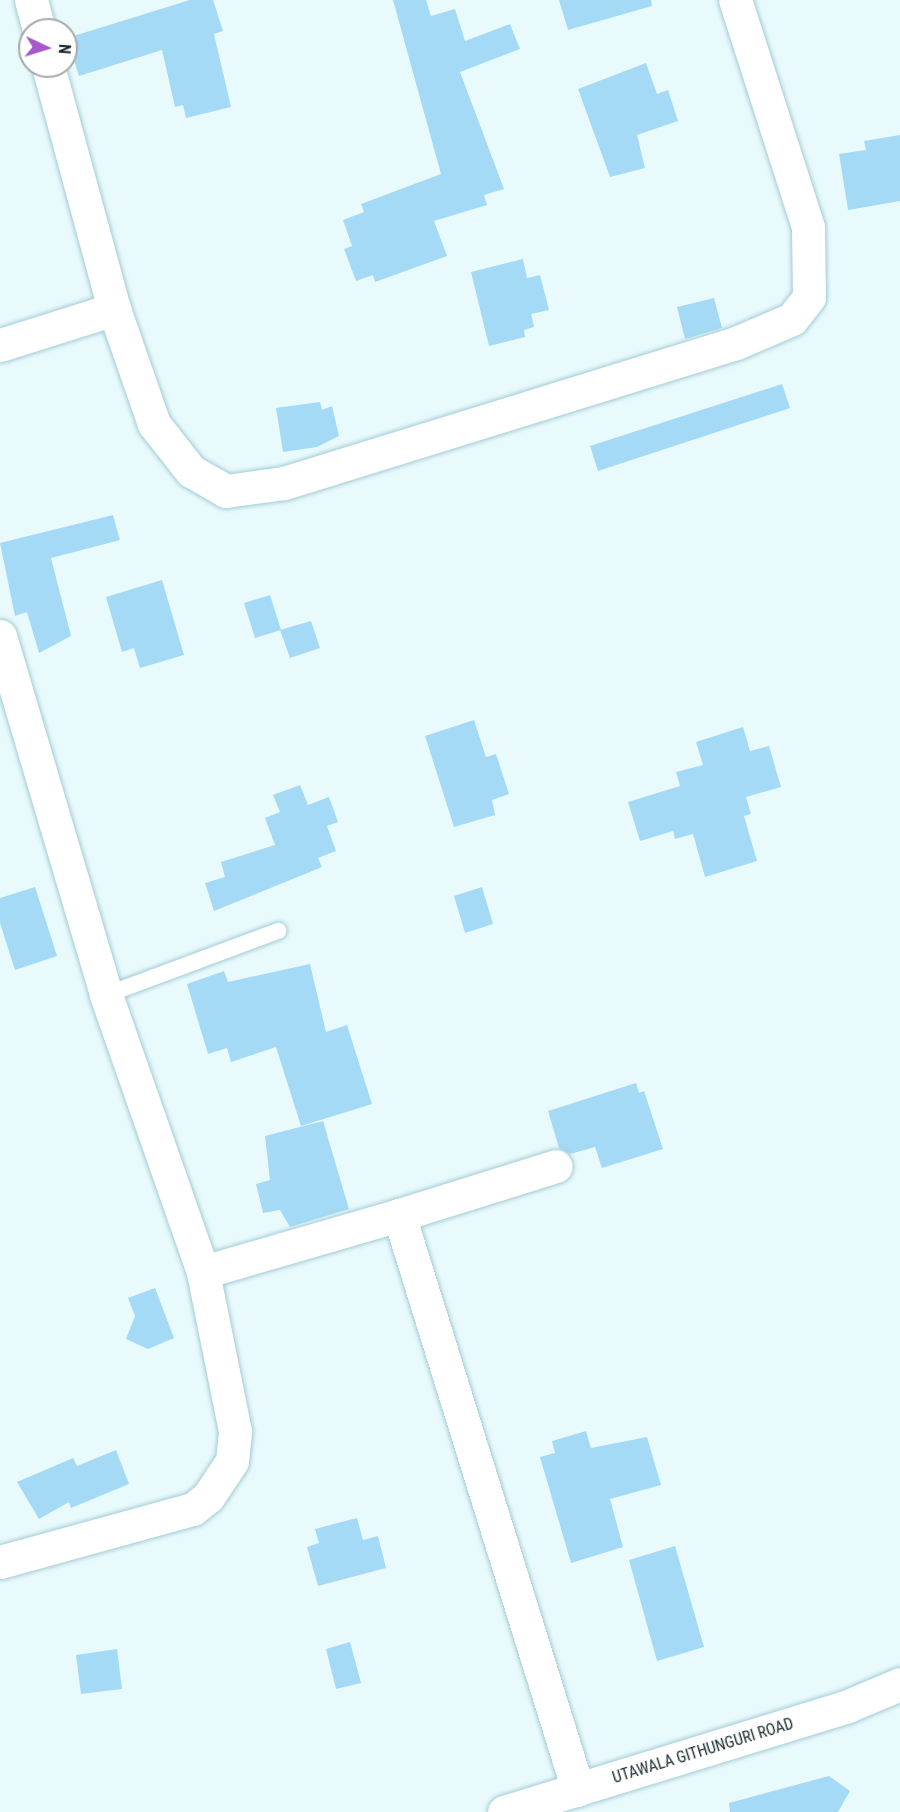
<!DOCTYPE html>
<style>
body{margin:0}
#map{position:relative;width:900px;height:1812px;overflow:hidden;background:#e9fafd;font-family:"Roboto Condensed",sans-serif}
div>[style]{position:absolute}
.building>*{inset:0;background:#a4daf6}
.roads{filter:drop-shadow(0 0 2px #a2ccd4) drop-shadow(0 0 2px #a2ccd4)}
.lane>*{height:16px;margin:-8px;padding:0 8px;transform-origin:8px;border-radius:8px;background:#fff}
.street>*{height:33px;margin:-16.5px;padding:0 16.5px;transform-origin:16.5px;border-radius:16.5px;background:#fff}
.secondary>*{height:33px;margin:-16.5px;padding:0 16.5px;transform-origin:16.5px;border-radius:16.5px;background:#fff}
span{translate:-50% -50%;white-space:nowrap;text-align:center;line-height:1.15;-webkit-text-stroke:6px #fff;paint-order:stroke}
.street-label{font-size:16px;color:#1b2b2e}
.north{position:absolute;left:18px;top:18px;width:60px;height:60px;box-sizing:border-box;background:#fff;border:2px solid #a4aaab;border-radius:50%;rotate:94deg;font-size:16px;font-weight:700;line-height:24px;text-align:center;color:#1b2b2e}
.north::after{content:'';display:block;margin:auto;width:21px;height:27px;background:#a559cb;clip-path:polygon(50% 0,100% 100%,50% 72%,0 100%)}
</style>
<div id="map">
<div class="building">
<div style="clip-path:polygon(190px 0,213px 0,223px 31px,214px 34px,231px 107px,186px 118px,183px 105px,175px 107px,162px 50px,79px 76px,67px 38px)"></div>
<div style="clip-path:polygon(393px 0,426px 0,431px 16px,455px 9px,465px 41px,510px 24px,520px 49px,460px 72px,504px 189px,484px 195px,487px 205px,434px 221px,447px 256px,375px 282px,373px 275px,356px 281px,344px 249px,352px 246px,343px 220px,364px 212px,361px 204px,441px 174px)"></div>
<div style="clip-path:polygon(559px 0,651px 0,652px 6px,568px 30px)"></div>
<div style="clip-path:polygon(646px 63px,657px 94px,668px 90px,678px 121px,637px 135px,645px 168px,610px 177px,578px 89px)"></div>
<div style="clip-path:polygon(900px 135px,900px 201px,848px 210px,839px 154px,866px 150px,864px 141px)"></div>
<div style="clip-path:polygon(523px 259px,527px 278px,540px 275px,549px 310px,531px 314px,534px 327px,524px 330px,525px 337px,489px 346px,471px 272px)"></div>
<div style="clip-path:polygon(714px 298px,722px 328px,685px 339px,677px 307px)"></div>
<div style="clip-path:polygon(782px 384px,790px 408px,598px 471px,590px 446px)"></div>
<div style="clip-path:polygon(320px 402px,322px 410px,332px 406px,339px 436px,317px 447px,283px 452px,276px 408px)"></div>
<div style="clip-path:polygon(113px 515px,120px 540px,51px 558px,71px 636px,39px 653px,27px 612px,15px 616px,0 543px)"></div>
<div style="clip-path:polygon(162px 580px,184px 655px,140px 668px,134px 648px,122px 652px,106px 597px)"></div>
<div style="clip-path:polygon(270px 595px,281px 630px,255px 638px,244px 603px)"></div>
<div style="clip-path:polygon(311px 621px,320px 648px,290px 658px,280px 630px)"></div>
<div style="clip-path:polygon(474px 720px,486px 757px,496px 754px,509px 794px,492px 800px,495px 815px,454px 827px,425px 736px)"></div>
<div style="clip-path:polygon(743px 727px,750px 751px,769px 746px,781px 787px,746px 797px,751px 814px,744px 816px,757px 861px,705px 877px,693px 834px,675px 839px,673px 831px,640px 841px,628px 802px,680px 786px,676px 772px,703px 765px,696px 742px)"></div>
<div style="clip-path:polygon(300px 785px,308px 805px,329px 797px,338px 822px,327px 826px,336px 851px,318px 858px,322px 867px,214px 911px,205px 883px,225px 877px,221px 862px,275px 845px,265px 818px,280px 812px,273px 795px)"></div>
<div style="clip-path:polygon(35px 887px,57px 956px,15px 970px,0 923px,0 898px)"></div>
<div style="clip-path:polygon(482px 887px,493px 924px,465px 933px,454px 896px)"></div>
<div style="clip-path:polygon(310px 964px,326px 1032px,347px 1025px,372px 1104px,301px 1126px,276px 1047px,231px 1062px,227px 1048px,208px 1054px,187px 984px,224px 971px,228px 982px)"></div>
<div style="clip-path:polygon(636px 1083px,639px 1093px,644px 1091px,663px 1149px,602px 1168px,595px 1147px,570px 1154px,559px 1148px,548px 1111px)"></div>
<div style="clip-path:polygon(323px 1121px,349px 1209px,290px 1227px,280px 1210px,263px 1213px,256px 1184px,270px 1180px,265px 1136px)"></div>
<div style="clip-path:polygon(155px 1288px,174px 1338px,148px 1349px,126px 1339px,135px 1316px,128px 1298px)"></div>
<div style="clip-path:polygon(586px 1431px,591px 1448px,647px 1437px,661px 1485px,610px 1499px,623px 1547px,571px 1563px,540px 1457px,555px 1453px,552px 1441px)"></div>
<div style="clip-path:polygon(116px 1450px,129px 1484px,71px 1508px,69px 1502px,39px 1519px,17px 1482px,73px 1458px,77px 1466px)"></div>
<div style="clip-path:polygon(357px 1518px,363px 1540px,378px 1536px,386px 1568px,318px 1586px,307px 1547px,319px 1543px,315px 1529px)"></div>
<div style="clip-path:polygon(675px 1546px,704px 1647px,657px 1661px,629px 1560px)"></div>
<div style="clip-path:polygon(350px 1642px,361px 1683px,336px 1689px,326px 1649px)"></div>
<div style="clip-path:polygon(117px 1649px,122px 1689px,81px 1694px,76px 1655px)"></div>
<div style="clip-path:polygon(829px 1776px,850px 1791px,838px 1812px,730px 1812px,729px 1803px)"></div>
</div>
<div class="roads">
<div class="lane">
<div style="left:106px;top:995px;width:184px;rotate:-20.4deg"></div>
</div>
<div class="street">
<div style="left:31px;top:0;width:31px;rotate:75deg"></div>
<div style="left:48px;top:66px;width:252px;rotate:74.8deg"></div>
<div style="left:114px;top:309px;width:122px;rotate:70.8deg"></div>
<div style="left:154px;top:424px;width:60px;rotate:51.8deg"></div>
<div style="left:191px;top:471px;width:40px;rotate:29.7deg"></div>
<div style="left:226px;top:491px;width:59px;rotate:-7.9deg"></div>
<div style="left:284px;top:483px;width:473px;rotate:-17.2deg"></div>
<div style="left:736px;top:343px;width:61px;rotate:-23.2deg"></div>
<div style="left:792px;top:319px;width:28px;rotate:-52deg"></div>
<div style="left:809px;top:297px;width:70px;rotate:-90.8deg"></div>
<div style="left:808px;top:227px;width:238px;rotate:-107.8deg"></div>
<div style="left:0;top:345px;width:120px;rotate:-17.5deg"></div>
<div style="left:0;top:636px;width:374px;rotate:73.5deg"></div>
<div style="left:106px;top:995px;width:293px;rotate:70.7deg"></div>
<div style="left:399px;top:1215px;width:164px;rotate:-17.3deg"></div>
<div style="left:0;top:1562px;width:200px;rotate:-15.4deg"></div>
<div style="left:193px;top:1509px;width:19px;rotate:-39deg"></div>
<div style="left:208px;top:1497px;width:43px;rotate:-56.3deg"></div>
<div style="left:232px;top:1461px;width:30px;rotate:-84deg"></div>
<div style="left:235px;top:1431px;width:162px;rotate:-101.4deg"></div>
<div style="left:203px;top:1272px;width:204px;rotate:-16.2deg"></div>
<div style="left:399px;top:1215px;width:602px;rotate:72.71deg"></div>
</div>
<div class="secondary">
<div style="left:504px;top:1812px;width:360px;rotate:-17.1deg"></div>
<div style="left:848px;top:1706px;width:56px;rotate:-22.9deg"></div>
</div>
</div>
<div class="street-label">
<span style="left:703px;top:1751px;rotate:-17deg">UTAWALA GITHUNGURI ROAD</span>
</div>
<div class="north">N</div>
</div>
